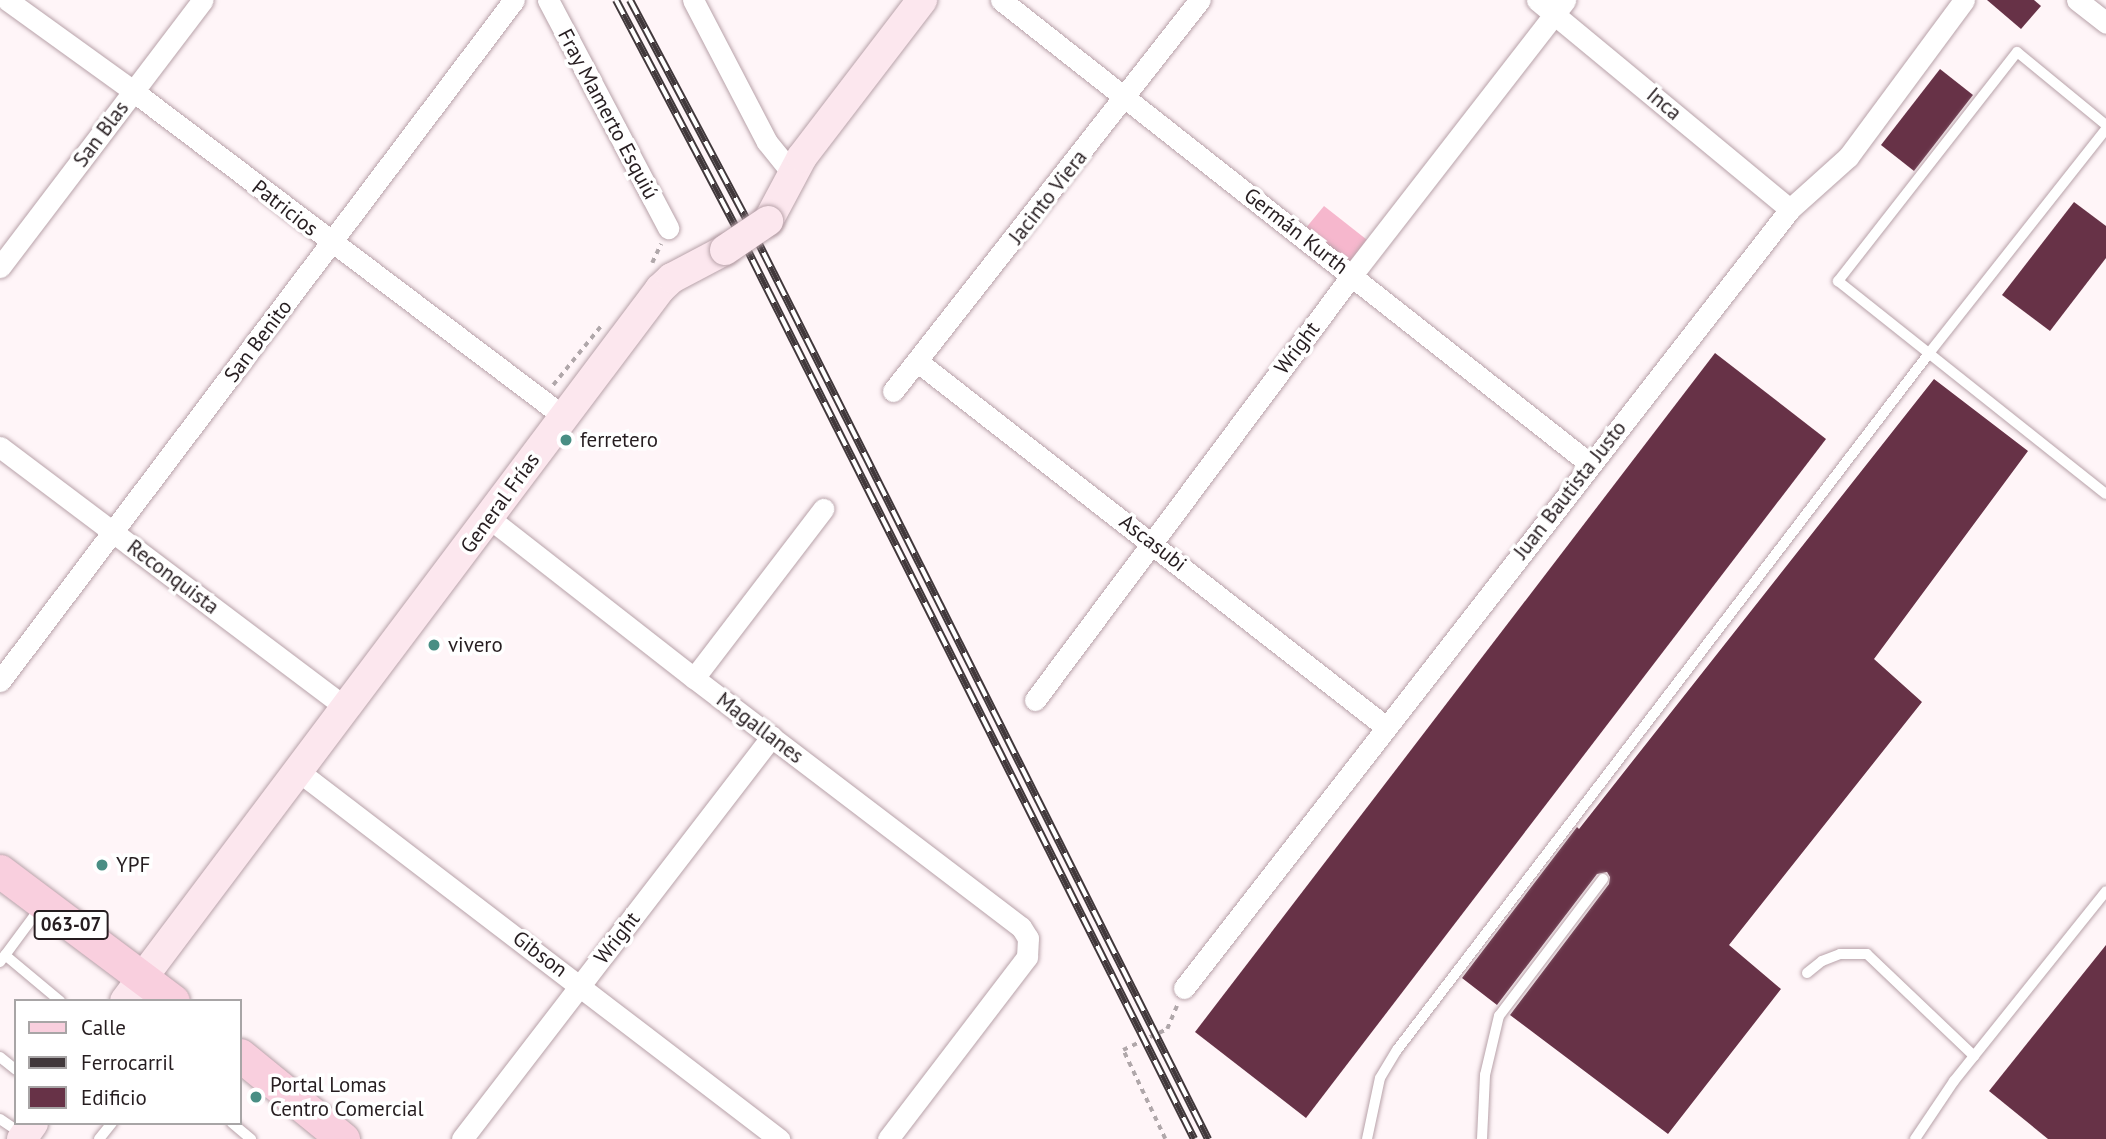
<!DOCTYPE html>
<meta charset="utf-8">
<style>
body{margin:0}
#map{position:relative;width:2106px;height:1139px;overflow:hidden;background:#fff5f8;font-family:"PT Sans",sans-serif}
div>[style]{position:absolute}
.green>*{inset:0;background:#f6b7cd}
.building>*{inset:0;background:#673247}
.path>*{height:3.5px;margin-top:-1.75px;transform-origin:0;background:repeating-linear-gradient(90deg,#b0a7aa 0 5px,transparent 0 10px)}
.roads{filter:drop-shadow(0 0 2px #b8a2a9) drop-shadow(0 0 2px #b8a2a9)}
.service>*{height:10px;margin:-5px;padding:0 5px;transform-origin:5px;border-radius:5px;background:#fff}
.minor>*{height:21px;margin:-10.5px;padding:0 10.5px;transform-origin:10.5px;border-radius:10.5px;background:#fff}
.secondary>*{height:30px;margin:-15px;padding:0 15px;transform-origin:15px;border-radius:15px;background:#fce7ee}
.primary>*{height:33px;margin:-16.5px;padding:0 16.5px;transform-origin:16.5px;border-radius:16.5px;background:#f9cfde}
.rail>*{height:8px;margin-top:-4px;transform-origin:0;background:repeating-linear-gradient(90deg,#fff 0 16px,#41383b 0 32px);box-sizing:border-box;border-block:2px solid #41383b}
.bridges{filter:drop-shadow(0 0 2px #b8a2a9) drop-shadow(0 0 2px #b8a2a9)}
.secondary-bridge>*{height:30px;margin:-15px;padding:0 15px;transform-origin:15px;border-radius:15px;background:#fce7ee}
.dots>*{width:19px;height:19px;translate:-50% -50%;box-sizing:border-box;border:4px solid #fff;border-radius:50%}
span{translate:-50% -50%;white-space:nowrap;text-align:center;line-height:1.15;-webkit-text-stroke:7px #fff;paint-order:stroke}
.shield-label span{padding:2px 5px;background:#fff;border:2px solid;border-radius:5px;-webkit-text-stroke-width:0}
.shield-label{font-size:19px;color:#261d20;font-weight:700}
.street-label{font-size:21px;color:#261d20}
.poi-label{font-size:21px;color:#261d20}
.left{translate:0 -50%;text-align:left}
.legend{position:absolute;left:14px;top:999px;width:228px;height:126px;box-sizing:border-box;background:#fff;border:2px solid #a8a5a6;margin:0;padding:9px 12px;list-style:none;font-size:21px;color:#261d20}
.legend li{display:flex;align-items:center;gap:14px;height:35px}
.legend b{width:35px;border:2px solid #a8a5a6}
</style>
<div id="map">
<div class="green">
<div style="clip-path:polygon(1324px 206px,1371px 243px,1353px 266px,1305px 229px)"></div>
</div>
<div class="building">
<div style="clip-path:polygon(1987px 0,2034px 0,2041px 6px,2021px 29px)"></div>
<div style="clip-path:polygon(1940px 69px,1973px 95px,1914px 171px,1881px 145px)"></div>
<div style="clip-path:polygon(2074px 202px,2106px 226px,2106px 258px,2050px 331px,2002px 295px)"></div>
<div style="clip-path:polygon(1715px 353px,1826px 439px,1306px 1118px,1195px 1032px)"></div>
<div style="clip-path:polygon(1934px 379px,2028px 451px,1874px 659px,1922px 702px,1729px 945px,1781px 989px,1668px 1134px,1510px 1015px,1609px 884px,1610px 877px,1607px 872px,1597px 874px,1497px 1005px,1462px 978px,1577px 827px,1579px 829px)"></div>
<div style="clip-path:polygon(2106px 945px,2106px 1139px,2048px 1139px,1989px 1091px)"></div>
</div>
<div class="path">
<div style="left:652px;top:263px;width:21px;rotate:-65deg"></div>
<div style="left:553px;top:385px;width:76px;rotate:-50.9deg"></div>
<div style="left:1165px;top:1139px;width:98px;rotate:-115.3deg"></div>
<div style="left:1123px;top:1050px;width:49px;rotate:-25.5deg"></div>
<div style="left:1167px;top:1029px;width:25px;rotate:-67deg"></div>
</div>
<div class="roads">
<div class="service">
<div style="left:2106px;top:125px;width:115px;rotate:-140.6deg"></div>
<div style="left:2017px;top:52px;width:291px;rotate:128deg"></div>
<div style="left:1838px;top:281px;width:342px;rotate:38.5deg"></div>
<div style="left:5px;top:955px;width:72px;rotate:39.9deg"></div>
<div style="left:0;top:962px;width:67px;rotate:-53.5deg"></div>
<div style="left:1807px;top:973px;width:19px;rotate:-39deg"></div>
<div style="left:1822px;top:961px;width:19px;rotate:-21deg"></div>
<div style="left:1840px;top:954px;width:27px"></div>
<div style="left:1867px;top:954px;width:148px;rotate:43.6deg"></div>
<div style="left:0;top:1057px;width:21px;rotate:39deg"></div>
<div style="left:0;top:1119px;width:27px;rotate:34deg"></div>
<div style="left:232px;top:1123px;width:25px;rotate:40deg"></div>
<div style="left:99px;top:1139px;width:21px;rotate:-51deg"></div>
<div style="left:1367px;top:1139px;width:62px;rotate:-78deg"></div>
<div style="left:1380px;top:1078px;width:33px;rotate:-59deg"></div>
<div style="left:1397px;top:1050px;width:878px;rotate:-52.63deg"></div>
<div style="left:1930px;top:352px;width:284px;rotate:-51.7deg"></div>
<div style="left:1482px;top:1139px;width:64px;rotate:-87.3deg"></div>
<div style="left:1485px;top:1075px;width:61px;rotate:-76.7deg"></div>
<div style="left:1499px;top:1016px;width:172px;rotate:-52.8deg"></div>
<div style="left:1915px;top:1139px;width:70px;rotate:-56.1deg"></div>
<div style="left:1954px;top:1081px;width:243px;rotate:-51.3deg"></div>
</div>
<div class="minor">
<div style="left:7px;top:0;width:155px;rotate:35.8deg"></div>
<div style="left:133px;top:91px;width:539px;rotate:37.08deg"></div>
<div style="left:548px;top:0;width:258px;rotate:62.2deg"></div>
<div style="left:693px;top:0;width:160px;rotate:62.5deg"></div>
<div style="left:767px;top:142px;width:40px;rotate:51deg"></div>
<div style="left:1001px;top:0;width:750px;rotate:38.23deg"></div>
<div style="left:1537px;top:0;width:328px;rotate:39.6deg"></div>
<div style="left:2077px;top:0;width:37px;rotate:38deg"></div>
<div style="left:0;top:267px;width:335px;rotate:-52.8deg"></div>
<div style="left:918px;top:362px;width:594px;rotate:37.95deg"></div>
<div style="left:893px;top:391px;width:497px;rotate:-51.9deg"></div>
<div style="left:0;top:447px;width:433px;rotate:37deg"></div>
<div style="left:489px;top:518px;width:260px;rotate:38deg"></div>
<div style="left:694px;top:678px;width:411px;rotate:37.3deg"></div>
<div style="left:1021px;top:927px;width:13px;rotate:58deg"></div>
<div style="left:1028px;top:938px;width:19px;rotate:93deg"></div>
<div style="left:1027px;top:957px;width:229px;rotate:127.4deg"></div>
<div style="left:694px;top:678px;width:213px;rotate:-52.6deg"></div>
<div style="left:0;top:681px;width:853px;rotate:-52.96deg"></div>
<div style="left:1035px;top:700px;width:530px;rotate:-53.28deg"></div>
<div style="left:1352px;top:275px;width:348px;rotate:-52.2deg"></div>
<div style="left:298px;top:771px;width:606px;rotate:37.42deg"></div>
<div style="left:1184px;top:988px;width:987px;rotate:-52.12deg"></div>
<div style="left:1790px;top:209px;width:78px;rotate:-41.9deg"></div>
<div style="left:1848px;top:157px;width:195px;rotate:-53.5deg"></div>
<div style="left:462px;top:1139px;width:508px;rotate:-52.43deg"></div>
</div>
<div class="secondary">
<div style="left:768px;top:221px;width:72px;rotate:-62deg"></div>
<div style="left:802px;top:157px;width:198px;rotate:-52.6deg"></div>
<div style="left:125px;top:1001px;width:891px;rotate:-53.08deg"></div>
<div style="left:660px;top:289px;width:16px;rotate:-43deg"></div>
<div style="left:672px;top:278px;width:60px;rotate:-27.8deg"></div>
<div style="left:22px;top:1139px;width:19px;rotate:-55deg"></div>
</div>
<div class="primary">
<div style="left:0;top:871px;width:216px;rotate:36.9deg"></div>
<div style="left:240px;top:1055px;width:133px;rotate:39.2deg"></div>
</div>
</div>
<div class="rail">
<div style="left:616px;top:0;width:261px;rotate:62.2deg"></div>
<div style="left:738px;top:231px;width:1016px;rotate:63.33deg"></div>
<div style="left:630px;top:0;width:254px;rotate:62deg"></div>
<div style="left:749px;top:224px;width:1024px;rotate:63.36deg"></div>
</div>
<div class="bridges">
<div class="secondary-bridge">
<div style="left:725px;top:250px;width:52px;rotate:-34deg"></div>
</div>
</div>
<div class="dots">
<div style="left:566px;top:440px;background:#498e84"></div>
<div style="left:434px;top:645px;background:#498e84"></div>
<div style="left:102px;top:865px;background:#498e84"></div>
<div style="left:256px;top:1097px;background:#498e84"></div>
</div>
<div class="shield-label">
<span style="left:71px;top:925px">063-07</span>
</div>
<div class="street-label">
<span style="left:1664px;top:104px;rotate:40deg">Inca</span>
<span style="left:608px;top:114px;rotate:62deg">Fray Mamerto Esquiú</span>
<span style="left:101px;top:134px;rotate:-53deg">San Blas</span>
<span style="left:1048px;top:197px;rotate:-52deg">Jacinto Viera</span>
<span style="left:285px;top:208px;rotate:38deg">Patricios</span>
<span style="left:1296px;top:231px;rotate:38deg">Germán Kurth</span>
<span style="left:258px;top:341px;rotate:-53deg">San Benito</span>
<span style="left:1297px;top:348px;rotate:-53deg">Wright</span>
<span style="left:1570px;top:490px;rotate:-52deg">Juan Bautista Justo</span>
<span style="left:500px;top:503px;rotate:-54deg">General Frías</span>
<span style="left:1153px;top:543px;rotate:38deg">Ascasubi</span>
<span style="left:173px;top:577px;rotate:37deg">Reconquista</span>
<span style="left:760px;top:728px;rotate:37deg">Magallanes</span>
<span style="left:617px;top:938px;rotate:-52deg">Wright</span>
<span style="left:540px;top:954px;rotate:37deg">Gibson</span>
</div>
<div class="poi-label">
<span class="left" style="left:580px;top:440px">ferretero</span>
<span class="left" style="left:448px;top:645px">vivero</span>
<span class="left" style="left:116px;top:865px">YPF</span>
<span class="left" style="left:270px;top:1097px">Portal Lomas<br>Centro Comercial</span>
</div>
<ul class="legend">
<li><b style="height:9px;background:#f9cfde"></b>Calle</li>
<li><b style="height:9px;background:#41383b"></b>Ferrocarril</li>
<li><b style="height:19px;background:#673247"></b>Edificio</li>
</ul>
</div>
